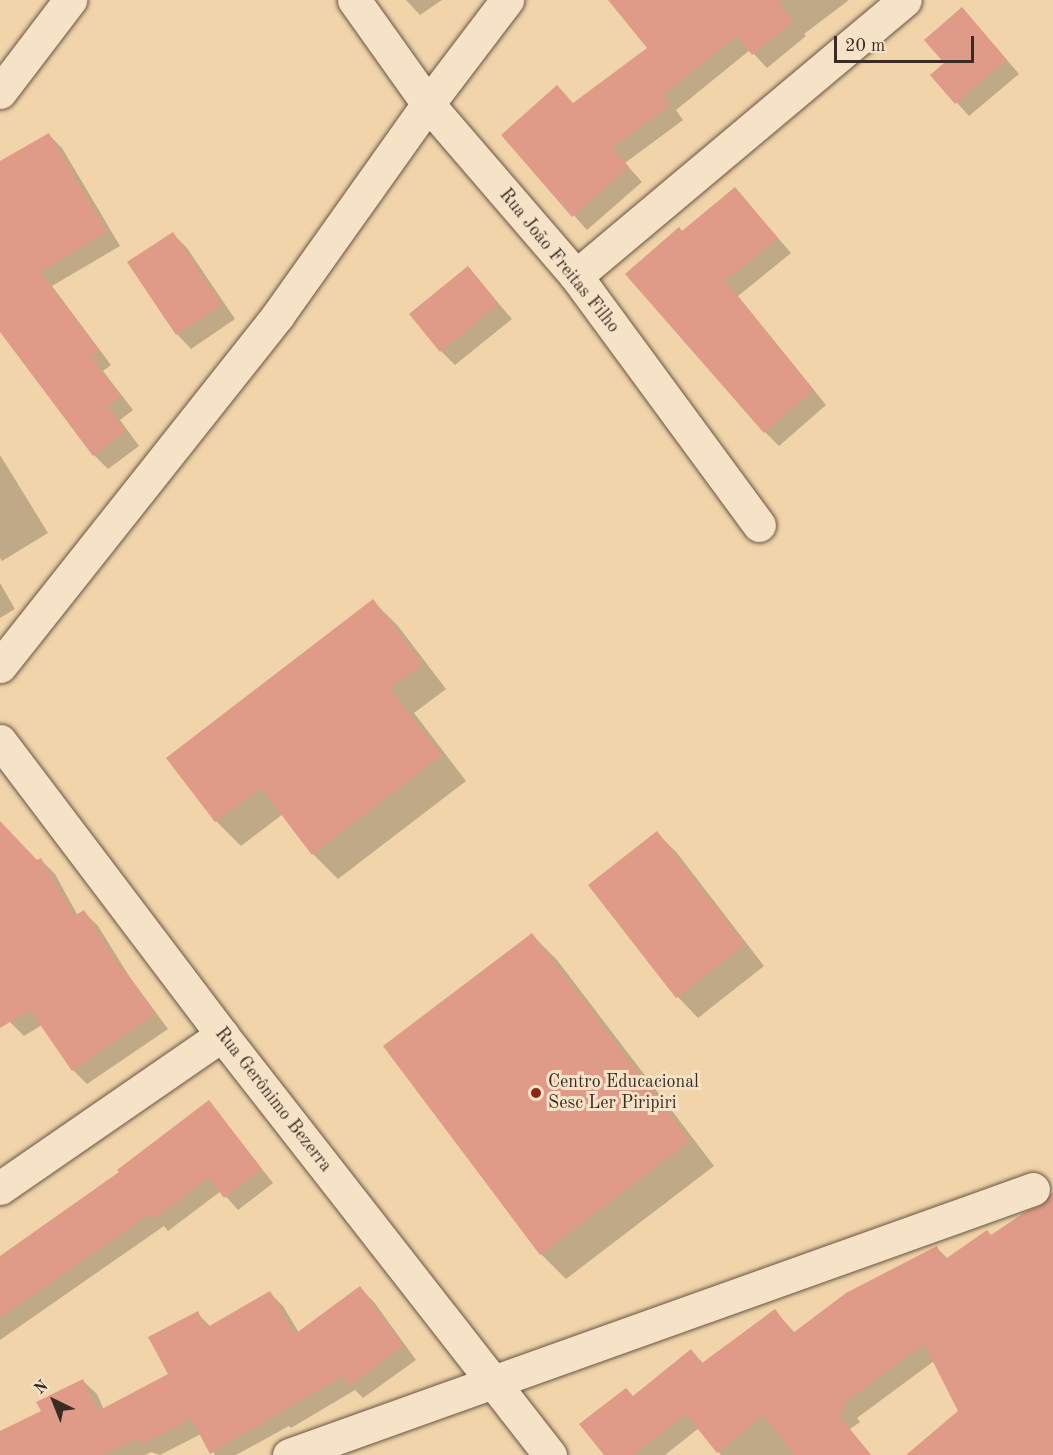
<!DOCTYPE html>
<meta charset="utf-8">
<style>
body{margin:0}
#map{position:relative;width:1053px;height:1455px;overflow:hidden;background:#f1d4a9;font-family:"Old Standard TT",serif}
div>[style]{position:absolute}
.shadow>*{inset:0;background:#0003}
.building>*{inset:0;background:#df9b87}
.roads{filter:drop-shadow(0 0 2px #685545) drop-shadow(0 0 2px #685545)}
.minor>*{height:33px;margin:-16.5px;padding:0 16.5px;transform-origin:16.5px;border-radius:16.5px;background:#f6e3c7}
.dots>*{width:16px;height:16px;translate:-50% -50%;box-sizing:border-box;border:3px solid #f6e3c7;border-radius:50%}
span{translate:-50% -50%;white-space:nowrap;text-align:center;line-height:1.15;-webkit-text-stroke:6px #f6e3c7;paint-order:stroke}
.street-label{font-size:18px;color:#3a2b24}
.poi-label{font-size:18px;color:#3a2b24}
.left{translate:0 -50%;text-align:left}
.north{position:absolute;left:24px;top:1371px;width:60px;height:60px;-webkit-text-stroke:4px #f6e3c7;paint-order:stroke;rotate:317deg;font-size:16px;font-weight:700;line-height:24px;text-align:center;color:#3a2b24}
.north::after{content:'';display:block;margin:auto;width:21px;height:27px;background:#3a2b24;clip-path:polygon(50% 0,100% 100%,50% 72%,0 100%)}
.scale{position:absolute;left:834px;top:36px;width:140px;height:27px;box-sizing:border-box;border:3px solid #3a2b24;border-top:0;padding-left:8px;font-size:18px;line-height:21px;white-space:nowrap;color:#3a2b24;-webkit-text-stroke:4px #f6e3c7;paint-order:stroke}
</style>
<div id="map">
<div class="shadow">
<div style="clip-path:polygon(406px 0,442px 0,420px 15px)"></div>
<div style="clip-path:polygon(610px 0,849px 0,804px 34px,806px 36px,767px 68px,750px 50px,676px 110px,683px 120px,625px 163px,642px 182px,587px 230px,503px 136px,574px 104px,649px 49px)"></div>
<div style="clip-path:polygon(974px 22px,1019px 74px,969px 116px,932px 75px,946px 63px)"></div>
<div style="clip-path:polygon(48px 134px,62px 148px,120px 246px,52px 286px,111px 365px,103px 371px,133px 410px,120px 420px,139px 446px,108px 469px,94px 455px,0 326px,0 163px)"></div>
<div style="clip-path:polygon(735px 189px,791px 253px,738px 296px,826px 405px,779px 446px,765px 432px,682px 232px)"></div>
<div style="clip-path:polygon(173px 234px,187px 248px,235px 319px,191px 349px,177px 334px,129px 263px)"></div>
<div style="clip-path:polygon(468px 268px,512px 319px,455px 365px,441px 351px)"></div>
<div style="clip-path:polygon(0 455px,48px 533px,2px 561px,0 558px)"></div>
<div style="clip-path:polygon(0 583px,15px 609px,0 618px)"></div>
<div style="clip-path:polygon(373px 601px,398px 626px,446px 689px,414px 713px,466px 781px,338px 879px,313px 854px,283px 814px,241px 846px,216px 821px)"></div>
<div style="clip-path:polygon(0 823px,38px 862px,41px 860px,55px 874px,78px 916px,84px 912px,98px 926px,129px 976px,168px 1029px,87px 1084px,73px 1070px,42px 1025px,24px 1036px,10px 1022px,0 1005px)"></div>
<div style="clip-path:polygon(657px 833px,677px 853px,764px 966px,698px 1018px,678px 997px,591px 885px)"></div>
<div style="clip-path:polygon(532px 935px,557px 960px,714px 1166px,566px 1279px,541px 1254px)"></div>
<div style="clip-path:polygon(209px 1102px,273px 1183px,238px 1210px,221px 1191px,168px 1231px,164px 1226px,0 1340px,0 1258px,121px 1173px)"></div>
<div style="clip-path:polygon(1053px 1195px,1053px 1455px,908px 1455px,960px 1412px,934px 1361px,857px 1418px,860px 1422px,850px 1429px,871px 1455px,721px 1455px,699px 1428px,665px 1455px,605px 1455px,634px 1397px,691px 1351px,704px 1364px,775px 1311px,795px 1333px,937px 1248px,948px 1259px,992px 1237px,1041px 1208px)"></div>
<div style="clip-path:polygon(360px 1288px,374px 1302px,416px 1360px,363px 1398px,355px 1390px,291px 1428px,289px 1426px,236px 1455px,215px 1455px,201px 1434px,160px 1455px,151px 1452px,145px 1455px,0 1455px,0 1432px,43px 1412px,83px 1381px,97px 1394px,104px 1410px,170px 1375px,197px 1313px,211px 1327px,270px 1293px,283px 1306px,299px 1333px)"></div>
</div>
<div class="building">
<div style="clip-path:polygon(608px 0,783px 0,779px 3px,793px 22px,752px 55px,737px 36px,663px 95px,670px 105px,612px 148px,629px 167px,572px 217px,501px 135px,557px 85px,573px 103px,647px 48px)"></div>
<div style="clip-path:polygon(962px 7px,1007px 60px,955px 104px,930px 75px,944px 63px,924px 40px)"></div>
<div style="clip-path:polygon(49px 133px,107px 232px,40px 272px,99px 350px,91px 357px,120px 396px,108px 406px,126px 431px,93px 456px,0 332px,0 161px)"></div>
<div style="clip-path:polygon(735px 187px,778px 238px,725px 281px,814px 390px,764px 433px,625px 274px,679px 227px,682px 231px)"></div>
<div style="clip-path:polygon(173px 232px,222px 305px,176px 335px,127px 262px)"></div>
<div style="clip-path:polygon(468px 266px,499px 304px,440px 352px,409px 314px)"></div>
<div style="clip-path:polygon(373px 599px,423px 664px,390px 688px,442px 755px,312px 855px,261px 788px,215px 822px,166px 758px)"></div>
<div style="clip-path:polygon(0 821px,37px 860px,41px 858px,74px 916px,84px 910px,123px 972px,125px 970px,155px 1014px,72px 1071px,30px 1010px,0 1028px)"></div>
<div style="clip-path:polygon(657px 831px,745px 945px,676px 998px,588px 885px)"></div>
<div style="clip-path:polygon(532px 933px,690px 1141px,540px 1255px,383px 1046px)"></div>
<div style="clip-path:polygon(209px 1100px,262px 1169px,224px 1198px,209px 1178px,154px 1219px,150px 1214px,0 1318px,0 1256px,119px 1172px,117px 1170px)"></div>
<div style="clip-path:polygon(1053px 1192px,1053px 1455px,906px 1455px,958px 1411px,924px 1344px,844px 1403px,847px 1407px,838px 1415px,871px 1455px,794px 1455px,764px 1415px,717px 1453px,686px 1414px,633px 1455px,604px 1455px,579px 1424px,626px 1388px,633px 1396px,691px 1349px,702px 1363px,775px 1309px,793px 1333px,846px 1293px,937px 1246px,944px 1260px,987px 1230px,991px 1235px,1025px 1212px,1040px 1206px)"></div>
<div style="clip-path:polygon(360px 1286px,403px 1346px,349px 1386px,342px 1376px,210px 1454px,191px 1418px,141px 1445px,138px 1438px,103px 1455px,0 1455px,0 1431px,41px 1411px,36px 1402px,83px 1379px,98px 1411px,168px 1374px,148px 1337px,198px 1311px,206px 1328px,270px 1291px,295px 1334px)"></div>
</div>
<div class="roads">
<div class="minor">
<div style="left:354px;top:0;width:128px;rotate:54.6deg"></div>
<div style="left:428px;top:104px;width:227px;rotate:49.3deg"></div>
<div style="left:576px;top:276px;width:309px;rotate:53.7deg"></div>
<div style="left:0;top:92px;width:116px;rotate:-52.7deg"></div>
<div style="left:576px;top:276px;width:429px;rotate:-40deg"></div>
<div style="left:0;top:666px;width:448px;rotate:-51.6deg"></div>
<div style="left:278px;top:315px;width:259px;rotate:-54.6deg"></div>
<div style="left:428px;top:104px;width:131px;rotate:-52.8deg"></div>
<div style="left:0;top:741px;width:368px;rotate:52.9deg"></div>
<div style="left:222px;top:1035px;width:533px;rotate:52.01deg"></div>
<div style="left:0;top:1188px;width:270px;rotate:-34.6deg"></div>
<div style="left:289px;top:1455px;width:790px;rotate:-19.67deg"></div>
</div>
</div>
<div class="dots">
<div style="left:536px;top:1093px;background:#8f2418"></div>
</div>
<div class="street-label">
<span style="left:559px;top:261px;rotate:51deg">Rua João Freitas Filho</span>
<span style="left:273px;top:1100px;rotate:52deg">Rua Gerônimo Bezerra</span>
</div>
<div class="poi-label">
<span class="left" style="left:548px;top:1093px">Centro Educacional<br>Sesc Ler Piripiri</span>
</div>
<div class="north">N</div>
<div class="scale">20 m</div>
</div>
